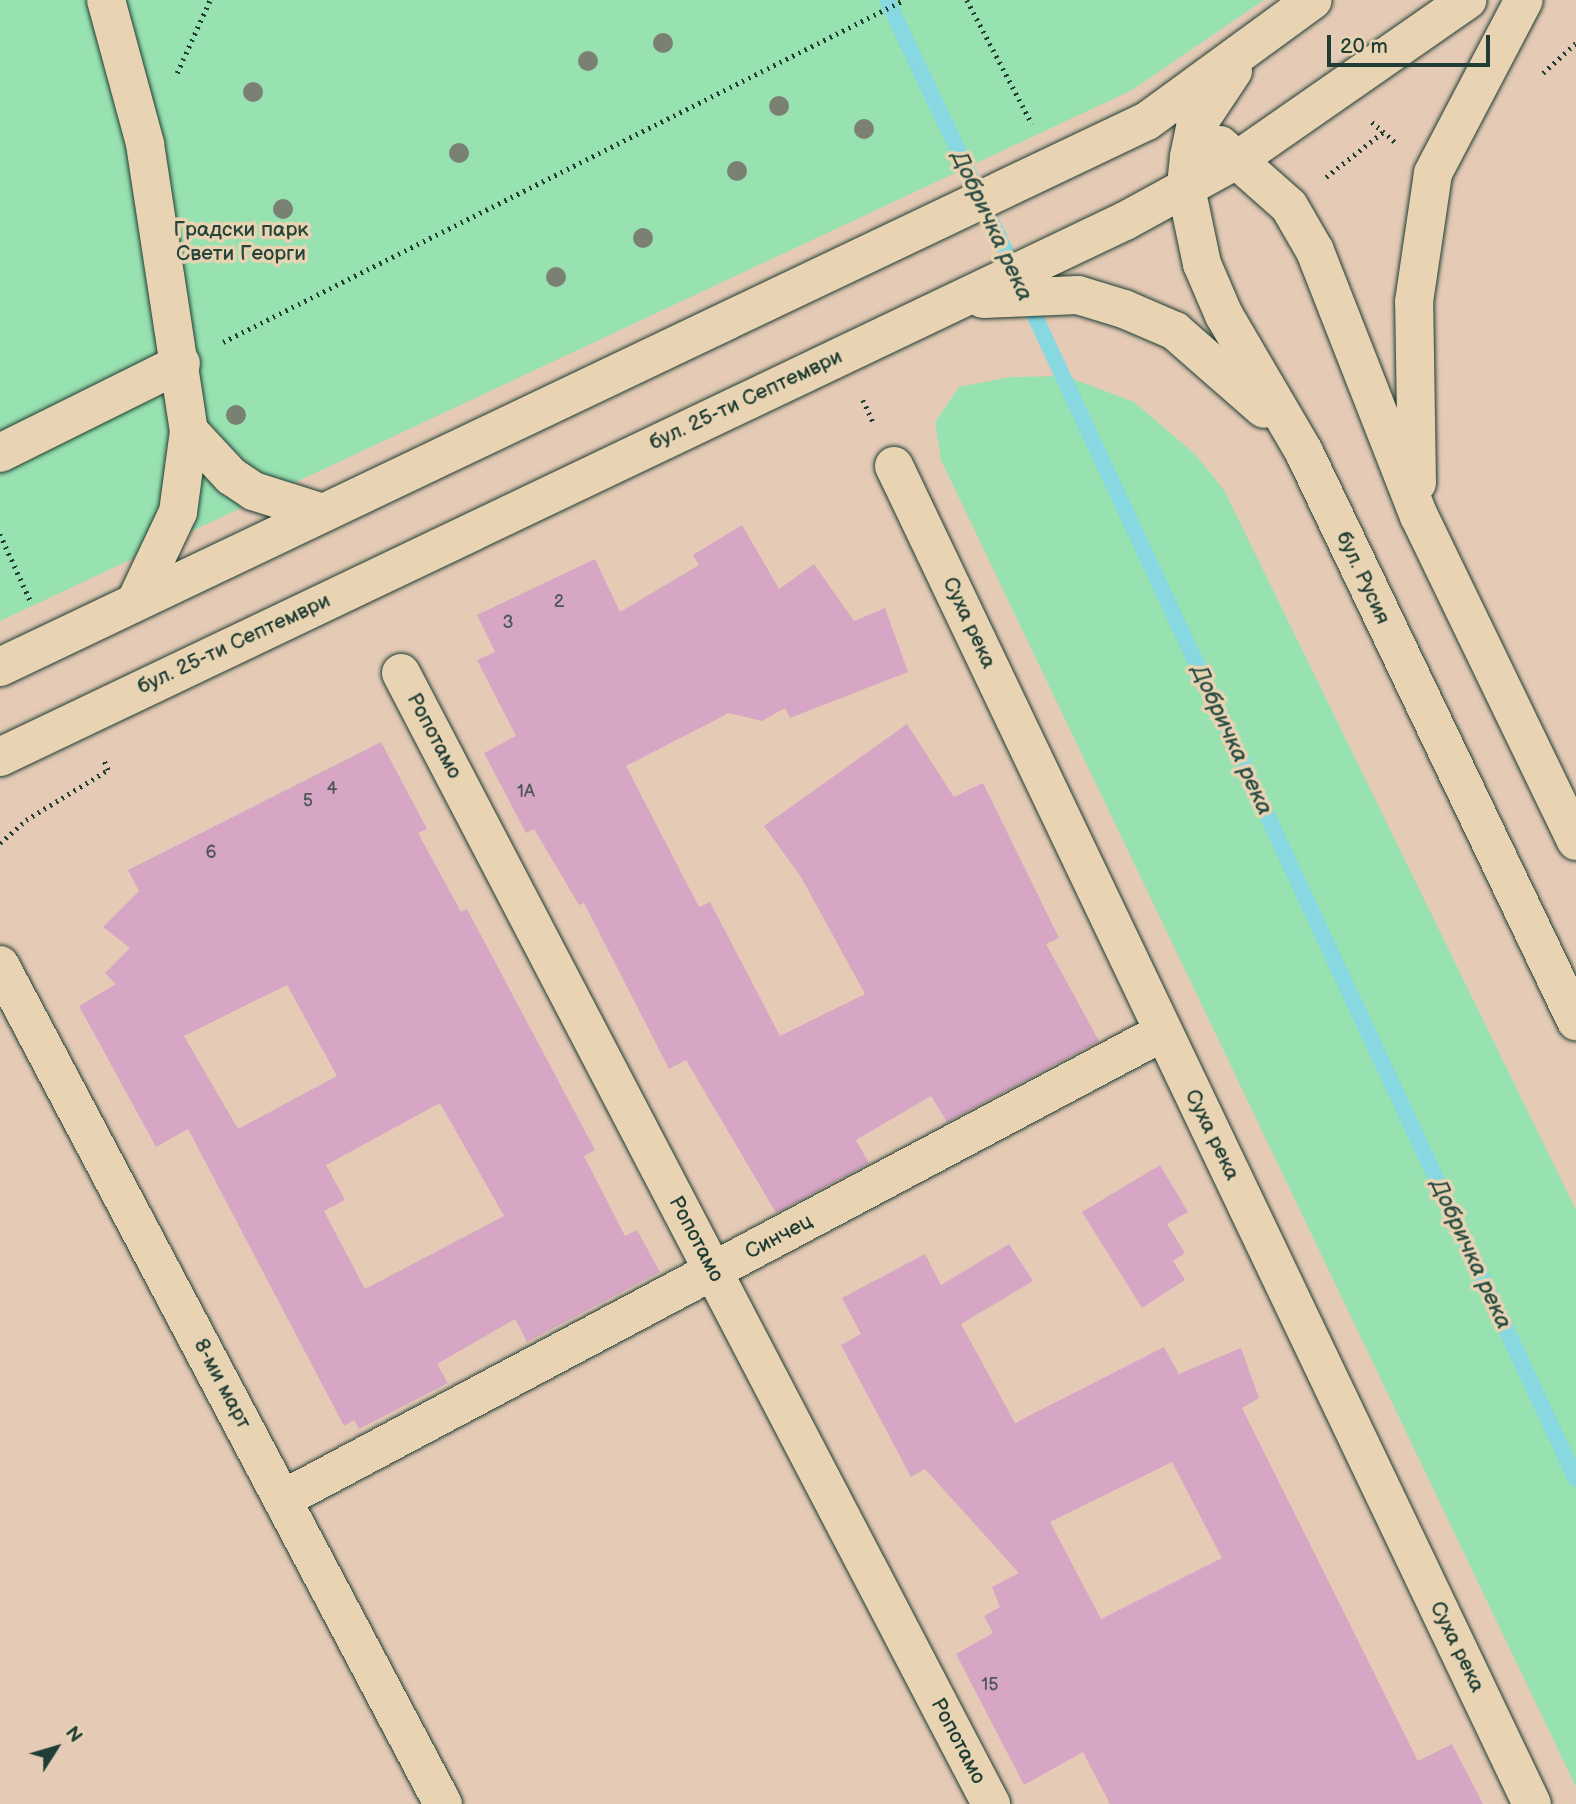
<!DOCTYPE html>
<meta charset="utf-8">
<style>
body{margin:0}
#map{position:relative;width:1576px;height:1804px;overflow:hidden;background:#e5cbb6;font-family:"Balsamiq Sans",sans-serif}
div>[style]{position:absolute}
.green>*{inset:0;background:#98e1b1}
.stream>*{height:16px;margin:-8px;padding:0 8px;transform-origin:8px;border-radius:8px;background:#87d8e0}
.building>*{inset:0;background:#d7a6c4}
.path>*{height:4.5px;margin-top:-2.25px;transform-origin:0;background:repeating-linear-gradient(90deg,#1f3d34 0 2px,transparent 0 7px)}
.roads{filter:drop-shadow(0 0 2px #1f3d34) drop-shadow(0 0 2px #1f3d34)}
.minor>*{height:38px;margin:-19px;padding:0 19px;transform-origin:19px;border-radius:19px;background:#e8d4b2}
.major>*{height:38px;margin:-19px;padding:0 19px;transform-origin:19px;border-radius:19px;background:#e8d4b2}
.trees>*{width:20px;height:20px;margin:-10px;border-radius:50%;background:#7b8172}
span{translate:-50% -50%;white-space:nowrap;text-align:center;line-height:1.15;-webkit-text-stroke:7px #e8d4b2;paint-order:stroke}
.number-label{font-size:18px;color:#4d5758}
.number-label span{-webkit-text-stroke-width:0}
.park-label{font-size:21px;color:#25453a}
.street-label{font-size:21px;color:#1f3d34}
.water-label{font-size:23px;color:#294c45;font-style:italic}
.north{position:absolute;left:21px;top:1713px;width:70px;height:70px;-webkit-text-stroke:5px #e8d4b2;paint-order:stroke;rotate:53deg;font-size:19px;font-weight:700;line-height:28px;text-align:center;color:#1f3d34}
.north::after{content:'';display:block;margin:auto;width:24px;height:32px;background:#1f3d34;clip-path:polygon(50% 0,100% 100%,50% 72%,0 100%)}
.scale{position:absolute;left:1327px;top:35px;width:163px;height:32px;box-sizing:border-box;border:4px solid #1f3d34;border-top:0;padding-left:9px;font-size:21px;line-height:24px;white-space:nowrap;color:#1f3d34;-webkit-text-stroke:5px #e8d4b2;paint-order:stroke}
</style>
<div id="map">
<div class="green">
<div style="clip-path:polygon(0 0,1264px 0,1132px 90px,0 621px)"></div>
<div style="clip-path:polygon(1065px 376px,1134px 402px,1195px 454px,1224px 490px,1576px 1210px,1576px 1787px,941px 460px,935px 422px,959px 387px,1011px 377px)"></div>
</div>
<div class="stream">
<div style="left:887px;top:0;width:302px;rotate:64.7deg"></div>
<div style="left:1026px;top:297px;width:1304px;rotate:65.05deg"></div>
</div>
<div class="building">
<div style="clip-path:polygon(742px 525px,779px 589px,814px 564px,854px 621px,885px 608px,908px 672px,790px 718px,785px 708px,762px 721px,729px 713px,626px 766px,699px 907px,710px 902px,780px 1036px,865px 994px,801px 877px,764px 826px,907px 724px,954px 797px,983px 783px,1059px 938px,1046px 944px,1099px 1041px,947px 1122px,931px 1096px,856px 1140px,869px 1163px,776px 1213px,686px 1060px,669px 1069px,584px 903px,579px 905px,534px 829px,526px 833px,484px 753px,516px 736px,477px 660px,495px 652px,477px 615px,595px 559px,620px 612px,699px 565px,693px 555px)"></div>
<div style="clip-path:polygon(evenodd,381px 742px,427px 829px,418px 833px,461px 912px,467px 909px,595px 1150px,584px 1156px,625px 1236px,637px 1230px,660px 1272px,527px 1342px,515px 1319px,437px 1364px,448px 1383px,359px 1429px,354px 1420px,344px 1426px,188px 1129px,156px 1147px,79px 1006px,116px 984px,105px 973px,130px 948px,103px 927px,139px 891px,128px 870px,381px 742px,287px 985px,337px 1076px,238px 1129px,184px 1036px,287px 985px,381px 742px,440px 1103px,504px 1216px,365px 1289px,324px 1211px,345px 1200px,326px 1165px,440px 1103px)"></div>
<div style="clip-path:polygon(1160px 1165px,1188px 1212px,1167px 1224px,1185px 1253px,1173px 1261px,1185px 1280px,1142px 1308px,1082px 1212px)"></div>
<div style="clip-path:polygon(evenodd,1009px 1244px,1033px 1281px,961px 1324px,1015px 1423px,1164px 1347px,1179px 1374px,1241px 1348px,1259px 1398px,1242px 1408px,1418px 1761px,1452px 1744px,1483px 1804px,1110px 1804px,1083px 1752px,1024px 1785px,956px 1654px,993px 1633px,984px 1616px,1000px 1607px,992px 1587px,1019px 1573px,925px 1469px,911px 1477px,841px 1345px,861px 1334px,842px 1298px,925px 1254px,941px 1285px,1009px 1244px,1172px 1462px,1222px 1558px,1101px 1619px,1050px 1522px,1172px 1462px)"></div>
</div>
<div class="path">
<div style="left:967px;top:0;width:140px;rotate:62.3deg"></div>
<div style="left:177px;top:73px;width:80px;rotate:-65.7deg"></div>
<div style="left:1543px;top:73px;width:45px;rotate:-42.3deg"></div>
<div style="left:1372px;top:122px;width:30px;rotate:41deg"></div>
<div style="left:1326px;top:177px;width:73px;rotate:-38.3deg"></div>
<div style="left:223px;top:342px;width:762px;rotate:-26.67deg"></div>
<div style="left:863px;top:400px;width:26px;rotate:65deg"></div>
<div style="left:0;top:534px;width:75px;rotate:65.5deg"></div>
<div style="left:0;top:843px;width:35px;rotate:-41deg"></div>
<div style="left:26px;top:820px;width:96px;rotate:-31.4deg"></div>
<div style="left:108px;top:770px;width:12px;rotate:-114deg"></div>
</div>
<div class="roads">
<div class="minor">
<div style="left:106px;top:0;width:149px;rotate:74.8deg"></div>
<div style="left:145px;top:144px;width:290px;rotate:81.3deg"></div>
<div style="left:189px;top:431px;width:82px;rotate:97.7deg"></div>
<div style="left:178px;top:512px;width:98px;rotate:115.3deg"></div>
<div style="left:189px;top:431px;width:62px;rotate:47deg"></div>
<div style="left:231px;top:476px;width:27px;rotate:34deg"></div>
<div style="left:253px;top:491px;width:73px;rotate:17.4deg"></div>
<div style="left:0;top:453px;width:202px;rotate:-26.4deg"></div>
<div style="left:894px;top:466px;width:1482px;rotate:64.51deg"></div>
<div style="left:401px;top:673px;width:1276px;rotate:62.45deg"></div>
<div style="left:0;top:965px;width:949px;rotate:62.17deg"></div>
<div style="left:283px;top:1499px;width:996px;rotate:-27.95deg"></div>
</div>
<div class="major">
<div style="left:1233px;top:71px;width:69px;rotate:123.7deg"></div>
<div style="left:1195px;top:128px;width:30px;rotate:102deg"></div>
<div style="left:1189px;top:157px;width:31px;rotate:96deg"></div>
<div style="left:1186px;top:188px;width:78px;rotate:78.1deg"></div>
<div style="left:1202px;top:264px;width:56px;rotate:66.7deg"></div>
<div style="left:1224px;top:315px;width:159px;rotate:59.7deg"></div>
<div style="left:1304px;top:452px;width:631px;rotate:64.45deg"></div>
<div style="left:1220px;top:145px;width:92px;rotate:41.5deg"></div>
<div style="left:1289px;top:206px;width:52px;rotate:60deg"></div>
<div style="left:1315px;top:251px;width:285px;rotate:68.6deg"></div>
<div style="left:1419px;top:516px;width:361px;rotate:64.2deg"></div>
<div style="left:983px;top:299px;width:95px;rotate:-2.4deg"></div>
<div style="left:1078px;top:295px;width:48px;rotate:16.9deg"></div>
<div style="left:1124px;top:309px;width:56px;rotate:23.3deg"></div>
<div style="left:1175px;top:331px;width:118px;rotate:41.2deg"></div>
<div style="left:1417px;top:483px;width:181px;rotate:-90.9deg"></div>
<div style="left:1414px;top:302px;width:130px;rotate:-81.6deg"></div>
<div style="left:1433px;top:173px;width:195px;rotate:-62.3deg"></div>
<div style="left:0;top:667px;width:1270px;rotate:-25.46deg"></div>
<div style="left:1147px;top:121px;width:205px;rotate:-36.1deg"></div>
<div style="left:0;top:757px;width:1246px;rotate:-25.48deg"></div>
<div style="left:1125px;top:221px;width:131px;rotate:-28.7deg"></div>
<div style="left:1240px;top:158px;width:277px;rotate:-34.8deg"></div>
</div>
</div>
<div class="trees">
<div style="left:663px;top:43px"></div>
<div style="left:588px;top:61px"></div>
<div style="left:253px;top:92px"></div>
<div style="left:779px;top:106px"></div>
<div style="left:864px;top:129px"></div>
<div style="left:459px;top:153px"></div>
<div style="left:737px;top:171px"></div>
<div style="left:283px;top:209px"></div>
<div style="left:643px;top:238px"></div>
<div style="left:556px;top:277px"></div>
<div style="left:236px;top:415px"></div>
</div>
<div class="number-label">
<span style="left:559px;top:602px">2</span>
<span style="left:508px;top:623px">3</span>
<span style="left:332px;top:789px">4</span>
<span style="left:526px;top:792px">1А</span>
<span style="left:308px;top:801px">5</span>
<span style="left:211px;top:853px">6</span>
<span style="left:990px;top:1685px">15</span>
</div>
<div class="park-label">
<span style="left:241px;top:242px">Градски парк<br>Свети Георги</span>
</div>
<div class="street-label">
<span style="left:746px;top:400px;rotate:-25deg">бул. 25-ти Септември</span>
<span style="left:1363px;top:578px;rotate:65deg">бул. Русия</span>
<span style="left:969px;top:623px;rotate:65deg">Суха река</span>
<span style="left:234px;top:644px;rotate:-25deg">бул. 25-ти Септември</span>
<span style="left:434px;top:736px;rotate:62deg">Ропотамо</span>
<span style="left:1212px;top:1135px;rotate:64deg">Суха река</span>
<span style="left:779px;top:1237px;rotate:-28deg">Синчец</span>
<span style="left:696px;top:1239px;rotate:62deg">Ропотамо</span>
<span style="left:222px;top:1384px;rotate:62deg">8-ми март</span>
<span style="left:1457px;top:1647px;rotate:64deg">Суха река</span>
<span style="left:958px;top:1741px;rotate:62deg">Ропотамо</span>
</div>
<div class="water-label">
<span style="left:992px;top:226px;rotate:65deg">Добричка река</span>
<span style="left:1232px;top:740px;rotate:65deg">Добричка река</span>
<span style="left:1471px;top:1254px;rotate:65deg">Добричка река</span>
</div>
<div class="north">N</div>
<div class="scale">20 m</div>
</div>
